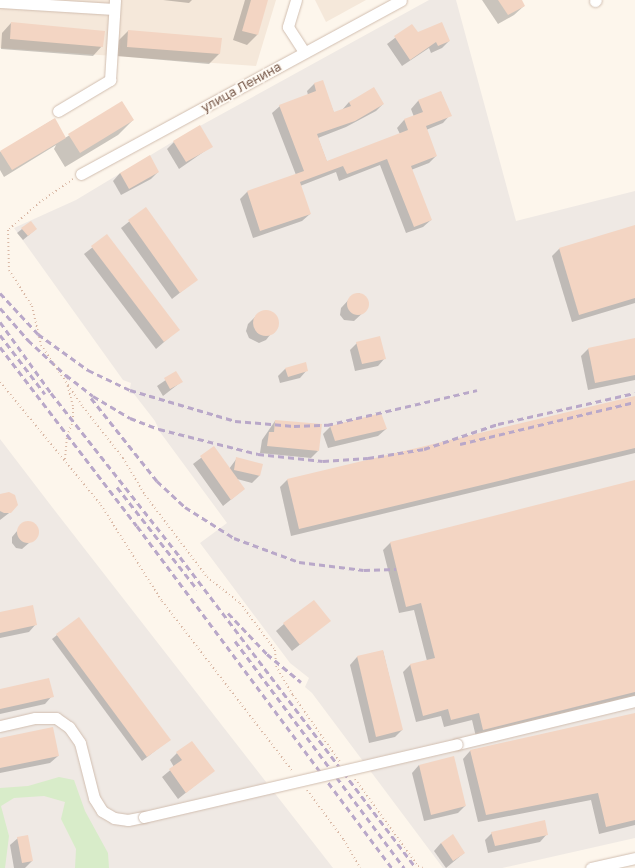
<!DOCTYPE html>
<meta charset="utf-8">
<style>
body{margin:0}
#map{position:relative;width:635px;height:868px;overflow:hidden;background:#fdf6ec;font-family:"Golos Text",sans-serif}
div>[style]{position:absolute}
.residential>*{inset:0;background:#f5e8da}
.industrial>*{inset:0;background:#efe9e4}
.green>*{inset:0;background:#d8ecc9}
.shadow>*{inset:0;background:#0003}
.building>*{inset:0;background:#f3d5c3}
.round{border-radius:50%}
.path>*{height:2px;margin-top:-1px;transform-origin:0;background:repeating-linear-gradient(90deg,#d9b8a5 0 1px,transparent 0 4px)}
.roads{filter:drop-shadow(0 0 1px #d1beb0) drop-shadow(0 0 1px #d1beb0)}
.minor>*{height:11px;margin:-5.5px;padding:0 5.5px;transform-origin:5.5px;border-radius:5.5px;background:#fff}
.rail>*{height:3px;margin-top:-1.5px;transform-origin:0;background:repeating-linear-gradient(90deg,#b9a8c9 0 6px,transparent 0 10px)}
.bridges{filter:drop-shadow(0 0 1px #d1beb0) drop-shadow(0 0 1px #d1beb0)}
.minor-bridge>*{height:11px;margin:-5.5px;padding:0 5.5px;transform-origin:5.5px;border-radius:5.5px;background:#fff}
span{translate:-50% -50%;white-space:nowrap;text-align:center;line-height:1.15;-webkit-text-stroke:3.5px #fffaf3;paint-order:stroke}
.street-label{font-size:13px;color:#7a5c4d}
</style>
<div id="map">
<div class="residential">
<div style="clip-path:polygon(0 0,276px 0,256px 66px,0 48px)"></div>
<div style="clip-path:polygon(315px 0,366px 0,326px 22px)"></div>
</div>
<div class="industrial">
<div style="clip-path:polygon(429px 0,456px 0,516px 221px,635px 191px,635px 838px,502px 868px,443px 868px,312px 693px,305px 687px,309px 678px,290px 663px,200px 543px,227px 523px,160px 432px,155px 421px,134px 394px,129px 393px,131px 383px,123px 380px,14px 228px,76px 200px,189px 132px)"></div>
<div style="clip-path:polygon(0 439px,52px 507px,333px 868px,0 868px)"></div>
</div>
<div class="green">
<div style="clip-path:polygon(59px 777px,74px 780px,85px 811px,108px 853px,109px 868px,75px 868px,76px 849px,61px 819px,65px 802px,44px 796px,14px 798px,1px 806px,9px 836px,5px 868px,0 868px,0 788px,28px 786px)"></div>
</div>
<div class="shadow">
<div style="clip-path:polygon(163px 0,192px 0,189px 3px)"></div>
<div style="clip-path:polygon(245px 0,267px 0,257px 35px,247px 45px,233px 40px)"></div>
<div style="clip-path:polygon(482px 0,520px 0,524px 6px,514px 15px,498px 24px)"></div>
<div style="clip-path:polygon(11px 23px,102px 46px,93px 56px,1px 49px,2px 33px)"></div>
<div style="clip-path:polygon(412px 25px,417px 33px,449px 41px,442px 48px,431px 53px,429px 48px,402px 66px,387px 44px)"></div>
<div style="clip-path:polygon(128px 31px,221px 39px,219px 54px,209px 64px,117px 56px,118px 41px)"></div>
<div style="clip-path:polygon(322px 81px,334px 113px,342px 110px,349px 102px,383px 104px,376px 111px,346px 127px,318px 138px,327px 162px,400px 134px,397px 128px,404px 120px,414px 117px,411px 109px,418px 101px,441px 92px,450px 115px,443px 123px,426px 130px,436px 156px,429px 163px,411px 170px,431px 220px,423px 227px,406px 233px,380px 165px,339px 181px,336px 172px,300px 186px,310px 214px,302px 221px,253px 238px,240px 199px,247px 192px,296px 175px,272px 113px,280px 106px,308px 95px,307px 91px,314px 84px)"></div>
<div style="clip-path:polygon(122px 102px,133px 120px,118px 135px,65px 167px,54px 149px,56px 145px,4px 177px,0 170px,0 152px,54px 119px,65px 138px)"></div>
<div style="clip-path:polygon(174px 142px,212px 146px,179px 169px,167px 149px)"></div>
<div style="clip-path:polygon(158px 172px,151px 179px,121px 195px,113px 181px,120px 173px)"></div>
<div style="clip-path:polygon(145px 209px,196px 280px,172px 299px,121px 228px)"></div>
<div style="clip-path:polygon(635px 226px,635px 303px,572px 322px,552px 256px,559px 249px)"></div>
<div style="clip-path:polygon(22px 229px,36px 229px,23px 240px,17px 233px)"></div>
<div style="clip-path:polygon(107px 236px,178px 330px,156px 349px,84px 254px)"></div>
<div style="clip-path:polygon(359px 293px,367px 299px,367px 309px,354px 321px,344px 320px,340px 315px,341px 308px,353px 295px)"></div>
<div style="clip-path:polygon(266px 311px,276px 317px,278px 325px,266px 340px,259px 343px,249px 338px,246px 331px,248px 324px,256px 316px)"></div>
<div style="clip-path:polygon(635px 339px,635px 380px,588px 390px,581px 356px,588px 349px)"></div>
<div style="clip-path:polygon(357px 343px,385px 358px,378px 366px,355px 371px,350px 350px)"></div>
<div style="clip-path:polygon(285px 369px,307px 370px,300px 378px,280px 383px,278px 376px)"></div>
<div style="clip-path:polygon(176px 373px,181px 382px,163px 396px,157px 386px)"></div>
<div style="clip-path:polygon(635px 397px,635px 453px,291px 536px,280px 487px,287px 480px)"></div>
<div style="clip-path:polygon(380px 414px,386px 429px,378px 436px,328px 448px,323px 434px,330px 427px)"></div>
<div style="clip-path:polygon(275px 421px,318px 451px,311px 458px,260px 453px,262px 440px)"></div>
<div style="clip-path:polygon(214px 448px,229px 469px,237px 458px,260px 475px,252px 483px,237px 479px,244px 489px,223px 506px,193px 464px)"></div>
<div style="clip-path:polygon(635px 481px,635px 697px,476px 737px,472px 720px,444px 727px,441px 716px,416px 722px,403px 672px,410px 665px,427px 661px,414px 610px,399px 613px,383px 550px,390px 543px)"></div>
<div style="clip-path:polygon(0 495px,17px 502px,13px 510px,0 520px)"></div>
<div style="clip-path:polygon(32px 523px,37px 527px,37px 536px,22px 549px,16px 548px,12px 543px,12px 537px,23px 524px)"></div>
<div style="clip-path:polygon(0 614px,36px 624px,29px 632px,0 638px)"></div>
<div style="clip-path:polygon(329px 621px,292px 651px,276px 631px,284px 624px)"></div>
<div style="clip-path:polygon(57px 635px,169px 740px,142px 761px,52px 639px)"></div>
<div style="clip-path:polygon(383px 651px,402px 730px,395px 737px,369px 743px,350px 665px,357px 657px)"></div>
<div style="clip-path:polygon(0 690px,52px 696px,45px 704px,0 714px)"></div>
<div style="clip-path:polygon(635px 714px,635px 825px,599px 834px,591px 800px,478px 822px,463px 759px,470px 751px)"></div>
<div style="clip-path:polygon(0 739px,58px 756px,50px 763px,0 773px)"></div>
<div style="clip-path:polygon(177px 753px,213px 771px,178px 799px,162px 777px,174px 767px,170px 760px)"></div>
<div style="clip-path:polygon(419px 765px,465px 806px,458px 813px,424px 821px,412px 773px)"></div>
<div style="clip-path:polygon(492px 833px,547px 834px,540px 842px,488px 853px,485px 840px)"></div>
<div style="clip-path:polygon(18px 838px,32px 861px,25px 868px,14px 868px,10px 845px)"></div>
<div style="clip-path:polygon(441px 843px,464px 853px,446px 868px,434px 851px)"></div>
</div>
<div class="building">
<div style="clip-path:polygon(251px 0,268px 0,258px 35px,242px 31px)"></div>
<div style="clip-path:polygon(498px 0,522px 0,525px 6px,508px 15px)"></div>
<div style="clip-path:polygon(11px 22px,105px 31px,103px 47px,10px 39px)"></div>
<div style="clip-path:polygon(442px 22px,450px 41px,438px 46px,436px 42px,410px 60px,394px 36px,412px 24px,418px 32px)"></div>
<div style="clip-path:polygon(128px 30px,222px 38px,220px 54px,127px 47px)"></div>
<div style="clip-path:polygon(323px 80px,334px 112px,351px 106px,349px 102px,374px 87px,384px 104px,355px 121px,317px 134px,327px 161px,408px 130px,404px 119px,423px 112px,418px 100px,441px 91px,452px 116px,426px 126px,437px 156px,411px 166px,432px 220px,414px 227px,387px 159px,347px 174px,343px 166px,300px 182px,311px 214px,260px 231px,247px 191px,304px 171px,279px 105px,316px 91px,314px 83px)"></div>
<div style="clip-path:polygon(122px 101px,134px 120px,80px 153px,68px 134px)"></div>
<div style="clip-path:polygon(55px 118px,66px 138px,12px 170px,0 151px)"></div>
<div style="clip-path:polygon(200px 125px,213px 147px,186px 162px,173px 141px)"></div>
<div style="clip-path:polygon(150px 155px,159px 172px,129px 189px,120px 173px)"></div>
<div style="clip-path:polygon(146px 207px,198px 280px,180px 293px,128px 220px)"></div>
<div style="clip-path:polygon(31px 221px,37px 229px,28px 236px,21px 228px)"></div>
<div style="clip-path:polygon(635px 225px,635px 298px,579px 315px,559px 248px)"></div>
<div style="clip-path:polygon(107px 234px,180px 330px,164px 342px,91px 246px)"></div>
<div class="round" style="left:347px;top:293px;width:22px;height:22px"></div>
<div class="round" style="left:253px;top:310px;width:26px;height:26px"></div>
<div style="clip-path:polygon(380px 336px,386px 359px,362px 364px,356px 342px)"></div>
<div style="clip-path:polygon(635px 338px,635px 375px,595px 383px,588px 348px)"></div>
<div style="clip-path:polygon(306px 362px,308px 371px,288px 377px,285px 368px)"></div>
<div style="clip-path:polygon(176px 371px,183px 382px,170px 389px,164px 378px)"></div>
<div style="clip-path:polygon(635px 396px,635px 448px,299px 529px,287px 479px)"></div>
<div style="clip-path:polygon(381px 413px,387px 429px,335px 441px,330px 426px)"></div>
<div style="clip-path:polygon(275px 420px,322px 424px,319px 451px,267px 446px,269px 432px,274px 432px)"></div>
<div style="clip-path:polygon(214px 446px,245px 489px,231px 500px,200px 456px)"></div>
<div style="clip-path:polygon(236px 457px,263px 464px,260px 476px,234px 470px)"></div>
<div style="clip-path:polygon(635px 480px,635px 692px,483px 730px,479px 713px,451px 720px,448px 709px,423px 716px,410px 664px,435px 658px,421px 603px,406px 607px,390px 542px)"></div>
<div style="clip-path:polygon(9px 492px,15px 495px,18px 505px,11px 513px,4px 513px,0 511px,0 494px)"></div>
<div class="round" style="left:17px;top:521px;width:22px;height:22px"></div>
<div style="clip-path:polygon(314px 600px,331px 621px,300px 645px,283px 623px)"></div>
<div style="clip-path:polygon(33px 605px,37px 625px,0 633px,0 612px)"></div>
<div style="clip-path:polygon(79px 617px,171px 740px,147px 757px,56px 634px)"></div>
<div style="clip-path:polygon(383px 650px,403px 730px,376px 737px,357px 656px)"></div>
<div style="clip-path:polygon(49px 678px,54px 697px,0 709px,0 689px)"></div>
<div style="clip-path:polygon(635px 713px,635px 820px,606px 827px,598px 793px,486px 815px,470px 750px)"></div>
<div style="clip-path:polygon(53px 727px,59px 756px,0 768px,0 738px)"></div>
<div style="clip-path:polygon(192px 741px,215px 771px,186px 793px,169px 769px,182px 760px,176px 752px)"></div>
<div style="clip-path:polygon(454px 756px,466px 806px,431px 815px,419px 765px)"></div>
<div style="clip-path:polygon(545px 820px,548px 835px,495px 846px,491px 832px)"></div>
<div style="clip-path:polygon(453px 834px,465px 853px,453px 861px,441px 843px)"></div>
<div style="clip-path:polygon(28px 835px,33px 861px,22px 863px,17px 837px)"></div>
</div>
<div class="path">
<div style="left:73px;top:179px;width:40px;rotate:145.1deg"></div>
<div style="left:40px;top:202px;width:43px;rotate:138.8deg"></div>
<div style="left:8px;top:230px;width:40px;rotate:88.6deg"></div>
<div style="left:9px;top:270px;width:43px;rotate:57.4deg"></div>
<div style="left:32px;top:306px;width:40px;rotate:77deg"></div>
<div style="left:41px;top:345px;width:75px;rotate:55.9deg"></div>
<div style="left:83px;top:407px;width:65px;rotate:51.9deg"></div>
<div style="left:123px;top:458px;width:43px;rotate:59.3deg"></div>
<div style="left:145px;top:495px;width:103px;rotate:52.9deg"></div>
<div style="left:207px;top:577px;width:42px;rotate:38.2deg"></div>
<div style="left:240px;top:603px;width:59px;rotate:53.3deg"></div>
<div style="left:275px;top:650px;width:16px;rotate:86deg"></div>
<div style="left:276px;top:666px;width:34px;rotate:60deg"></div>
<div style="left:293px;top:695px;width:82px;rotate:55deg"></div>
<div style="left:0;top:382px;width:159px;rotate:50.6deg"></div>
<div style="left:101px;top:505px;width:114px;rotate:57.6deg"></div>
<div style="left:162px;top:601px;width:215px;rotate:52.5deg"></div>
<div style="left:65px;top:459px;width:23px;rotate:-85deg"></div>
<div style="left:67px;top:436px;width:16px;rotate:-68deg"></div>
<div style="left:73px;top:421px;width:15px;rotate:-90deg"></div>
<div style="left:73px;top:406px;width:23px;rotate:-105deg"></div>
<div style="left:355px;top:779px;width:107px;rotate:54.1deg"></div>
<div style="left:418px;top:866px;width:5px;rotate:22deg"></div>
<div style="left:307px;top:790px;width:62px;rotate:53.5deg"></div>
<div style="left:344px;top:840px;width:32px;rotate:60deg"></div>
</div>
<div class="roads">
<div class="minor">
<div style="left:296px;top:0;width:28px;rotate:107deg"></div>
<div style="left:288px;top:27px;width:30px;rotate:57deg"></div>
<div style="left:595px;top:1px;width:1px;rotate:-45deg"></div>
<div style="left:0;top:2px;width:114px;rotate:3.5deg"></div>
<div style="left:58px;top:111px;width:61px;rotate:-30.8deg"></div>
<div style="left:110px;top:80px;width:80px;rotate:-86.4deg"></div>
<div style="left:81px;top:174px;width:364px;rotate:-28.5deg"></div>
<div style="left:0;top:726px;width:36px;rotate:-13deg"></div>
<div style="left:35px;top:718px;width:21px"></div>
<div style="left:56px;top:718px;width:16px;rotate:35deg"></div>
<div style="left:69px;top:727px;width:19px;rotate:55deg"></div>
<div style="left:80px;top:743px;width:57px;rotate:75.7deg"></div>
<div style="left:94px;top:798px;width:15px;rotate:58deg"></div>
<div style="left:102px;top:811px;width:14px;rotate:30deg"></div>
<div style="left:114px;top:818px;width:14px;rotate:8deg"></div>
<div style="left:128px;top:820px;width:16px;rotate:-11deg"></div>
<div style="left:457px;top:744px;width:183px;rotate:-13.6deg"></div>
<div style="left:591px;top:868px;width:45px;rotate:-12.8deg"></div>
</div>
</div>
<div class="rail">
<div style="left:0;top:293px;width:56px;rotate:47.2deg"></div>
<div style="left:38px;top:334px;width:62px;rotate:35.8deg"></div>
<div style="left:88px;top:370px;width:47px;rotate:25.5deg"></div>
<div style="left:130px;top:390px;width:109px;rotate:16.4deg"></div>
<div style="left:235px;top:421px;width:59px;rotate:4.8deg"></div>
<div style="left:294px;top:426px;width:33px;rotate:-2deg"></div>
<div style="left:327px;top:425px;width:154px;rotate:-13.1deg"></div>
<div style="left:0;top:308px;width:43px;rotate:48.8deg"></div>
<div style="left:28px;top:340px;width:57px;rotate:42.9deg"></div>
<div style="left:0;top:322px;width:87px;rotate:54.3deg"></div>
<div style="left:51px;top:393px;width:209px;rotate:51.8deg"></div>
<div style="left:180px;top:557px;width:390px;rotate:52.8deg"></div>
<div style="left:0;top:335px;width:74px;rotate:52.7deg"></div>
<div style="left:0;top:347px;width:225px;rotate:52.6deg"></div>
<div style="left:137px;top:526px;width:427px;rotate:53.3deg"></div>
<div style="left:66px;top:375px;width:34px;rotate:38deg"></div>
<div style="left:93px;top:396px;width:43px;rotate:30.7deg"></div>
<div style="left:130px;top:418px;width:31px;rotate:21deg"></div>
<div style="left:159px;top:429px;width:102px;rotate:14.2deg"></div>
<div style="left:258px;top:454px;width:65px;rotate:6.1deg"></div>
<div style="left:323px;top:461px;width:45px;rotate:-3.8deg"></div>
<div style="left:368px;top:458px;width:57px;rotate:-9.1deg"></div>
<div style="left:424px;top:449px;width:78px;rotate:-18.7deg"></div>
<div style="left:498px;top:424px;width:140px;rotate:-12.8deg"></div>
<div style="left:91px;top:398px;width:106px;rotate:51.5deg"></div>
<div style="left:157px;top:481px;width:38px;rotate:43deg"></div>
<div style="left:185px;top:507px;width:58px;rotate:32.3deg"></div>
<div style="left:234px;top:538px;width:69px;rotate:20.3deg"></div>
<div style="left:299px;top:562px;width:65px;rotate:7deg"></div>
<div style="left:364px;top:570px;width:32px;rotate:-2deg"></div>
<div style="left:460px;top:444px;width:180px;rotate:-13.5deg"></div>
<div style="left:117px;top:487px;width:130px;rotate:51.9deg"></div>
<div style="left:228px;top:613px;width:57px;rotate:46.4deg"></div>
<div style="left:267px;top:654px;width:44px;rotate:39.5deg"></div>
<div style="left:235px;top:641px;width:283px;rotate:53.3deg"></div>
</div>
<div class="bridges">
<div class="minor-bridge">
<div style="left:144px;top:817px;width:321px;rotate:-13.1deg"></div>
</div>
</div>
<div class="street-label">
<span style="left:241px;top:87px;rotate:-29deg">улица Ленина</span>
</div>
</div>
